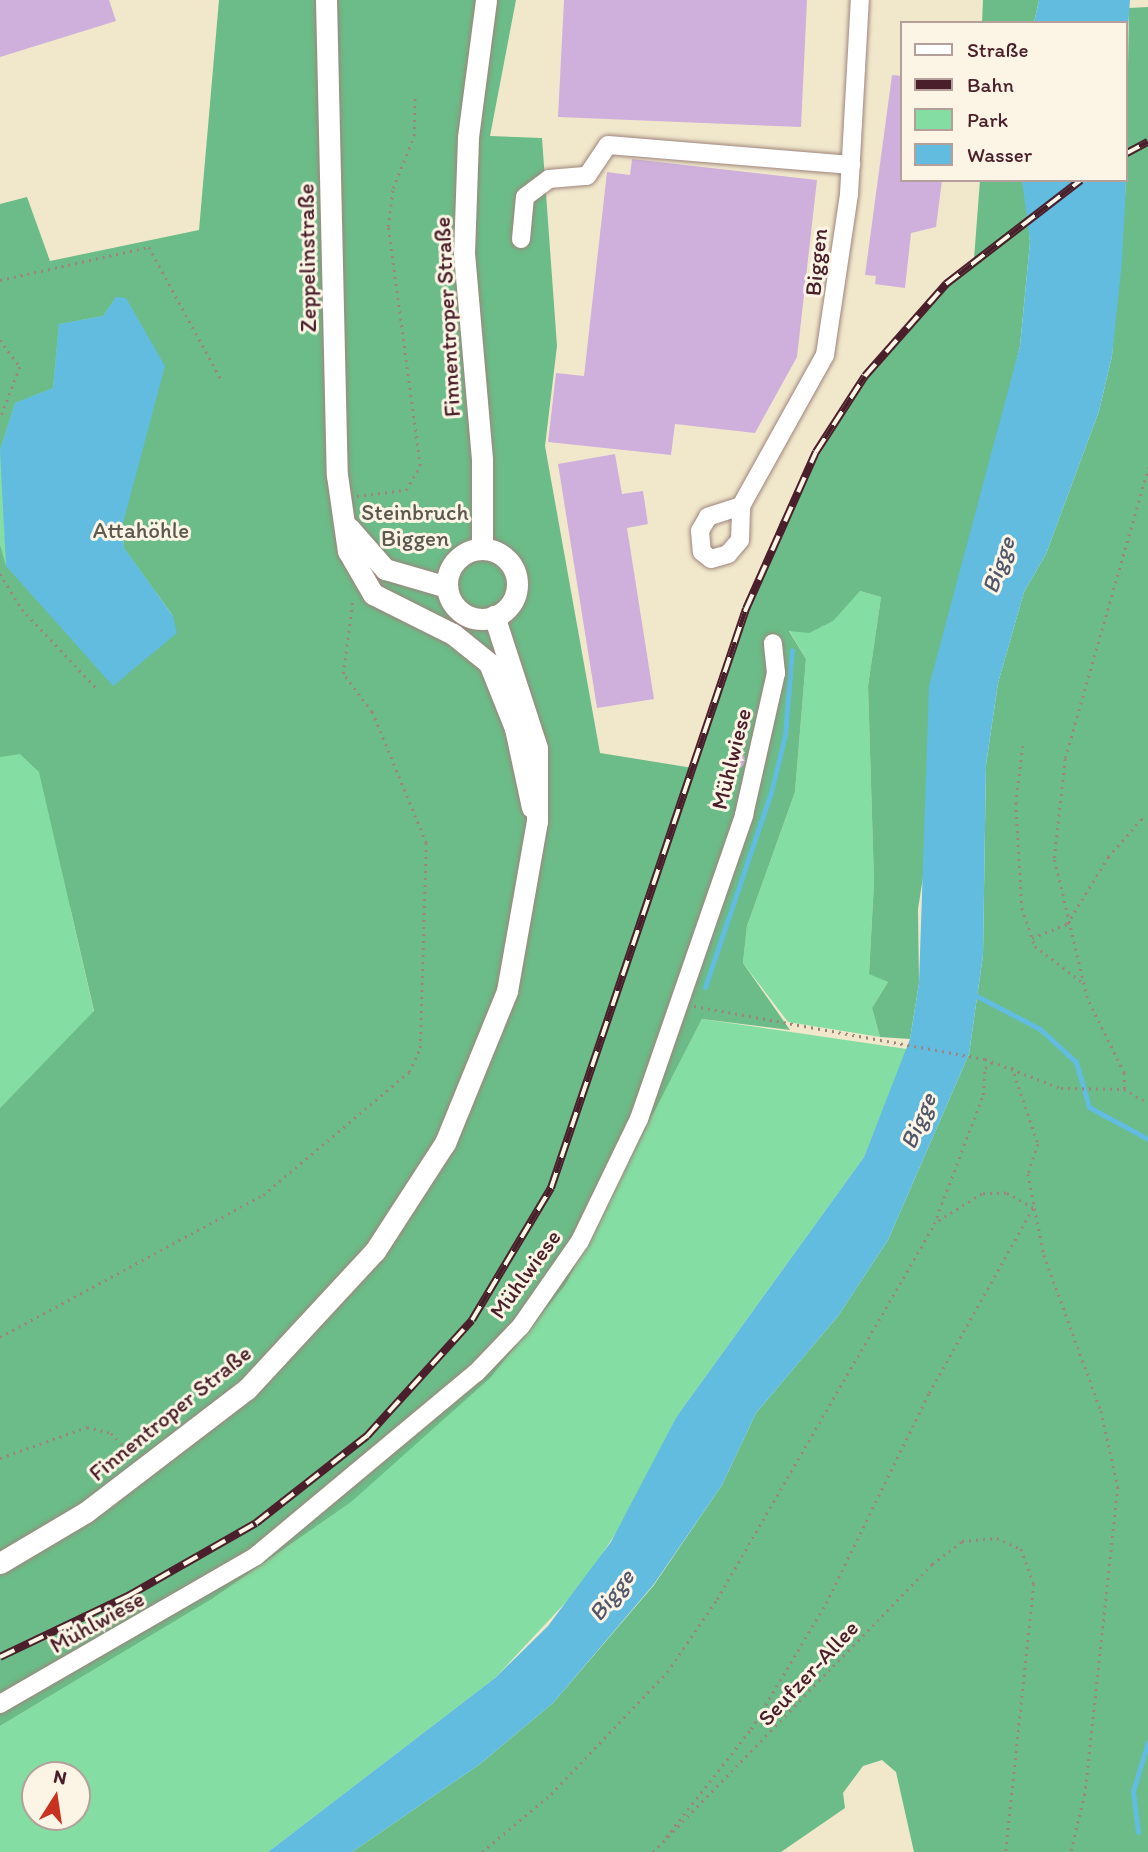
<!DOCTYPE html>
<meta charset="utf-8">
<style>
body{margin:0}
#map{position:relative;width:1148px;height:1852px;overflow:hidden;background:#f1e8cc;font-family:Itim,sans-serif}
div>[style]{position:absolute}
.green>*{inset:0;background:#84dda2}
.forest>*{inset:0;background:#6bbc88}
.water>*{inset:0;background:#61bcdf}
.stream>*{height:5px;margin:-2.5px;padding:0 2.5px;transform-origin:2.5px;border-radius:2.5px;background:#61bcdf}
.building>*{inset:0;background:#cfb0dc}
.round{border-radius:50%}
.path>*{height:2.5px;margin-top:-1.25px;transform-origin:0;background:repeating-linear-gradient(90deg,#9e847c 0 2px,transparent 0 7px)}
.roads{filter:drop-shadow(0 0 2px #9e847c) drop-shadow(0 0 2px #9e847c)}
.minor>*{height:18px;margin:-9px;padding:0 9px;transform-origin:9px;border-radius:9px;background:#fff}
.major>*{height:21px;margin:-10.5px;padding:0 10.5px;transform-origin:10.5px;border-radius:10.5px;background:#fff}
.major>.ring{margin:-10.5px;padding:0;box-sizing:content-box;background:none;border:21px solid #fff;border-radius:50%}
.rail>*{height:8px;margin-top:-4px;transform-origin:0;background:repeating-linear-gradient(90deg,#fcf5e5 0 16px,#4a1f2b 0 32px);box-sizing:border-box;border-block:2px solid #4a1f2b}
span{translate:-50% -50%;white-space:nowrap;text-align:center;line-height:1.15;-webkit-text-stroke:6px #fcf5e5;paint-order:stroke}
.street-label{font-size:23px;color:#4a1f2b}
.park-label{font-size:23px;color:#5b584f}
.water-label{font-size:24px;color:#52566a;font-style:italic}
.legend{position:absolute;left:900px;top:21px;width:228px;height:161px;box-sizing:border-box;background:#fcf5e5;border:2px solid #b59f9b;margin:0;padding:9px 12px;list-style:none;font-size:21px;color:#4a1f2b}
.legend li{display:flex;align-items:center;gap:14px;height:35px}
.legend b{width:35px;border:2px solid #b59f9b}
.north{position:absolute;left:21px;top:1761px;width:70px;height:70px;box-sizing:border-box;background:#fcf5e5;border:2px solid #b59f9b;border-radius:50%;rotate:12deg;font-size:19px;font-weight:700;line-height:28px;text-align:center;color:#4a1f2b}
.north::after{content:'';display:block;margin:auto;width:24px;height:32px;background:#c8321e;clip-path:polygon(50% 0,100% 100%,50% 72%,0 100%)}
</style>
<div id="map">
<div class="green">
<div style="clip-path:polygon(259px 221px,70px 907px,94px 1012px,0 1108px,0 273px)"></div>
<div style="clip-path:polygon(860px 591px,881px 597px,868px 686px,874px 882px,869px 973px,888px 982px,872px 1008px,880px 1037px,788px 1022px,743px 963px,747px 926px,795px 792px,806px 659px,789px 630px,822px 627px)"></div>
<div style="clip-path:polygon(evenodd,702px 1019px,907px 1049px,864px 1157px,677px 1416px,631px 1510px,582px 1585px,495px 1678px,268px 1852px,0 1852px,0 1726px,212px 1599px,350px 1503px,566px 1284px,702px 1019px,35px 1775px,77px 1775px,77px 1817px,35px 1817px,35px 1775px)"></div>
</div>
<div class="forest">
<div style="clip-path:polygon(219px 0,516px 0,490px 136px,542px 138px,557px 346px,545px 446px,600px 753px,693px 768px,780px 522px,865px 376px,974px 259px,980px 180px,1022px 180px,1026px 196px,1030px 242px,1020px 346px,983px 501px,918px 909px,919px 983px,910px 1039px,880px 1037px,872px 1008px,888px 982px,869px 974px,874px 882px,868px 686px,881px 597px,860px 591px,833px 621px,809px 633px,789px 631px,806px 659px,795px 792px,747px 926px,743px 963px,790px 1030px,702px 1019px,566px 1284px,490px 1378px,350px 1503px,212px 1599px,0 1726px,0 1108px,94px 1011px,39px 772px,20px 754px,0 757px,0 545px,6px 566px,173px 616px,124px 548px,116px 297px,103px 316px,59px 324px,53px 388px,15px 403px,0 450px,0 204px,27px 197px,50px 261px,199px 230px)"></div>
<div style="clip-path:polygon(983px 0,1039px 0,1034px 23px,982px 23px)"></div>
<div style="clip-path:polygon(1148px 7px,1148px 1852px,914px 1852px,896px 1772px,882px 1760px,863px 1766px,843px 1793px,845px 1808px,781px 1852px,352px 1852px,480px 1764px,553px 1703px,654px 1585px,722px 1485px,756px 1413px,838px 1316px,888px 1240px,969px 1054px,983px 955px,986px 765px,998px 683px,1024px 592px,1046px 554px,1099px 411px,1112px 356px,1126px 183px,1129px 8px)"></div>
</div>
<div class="water">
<div style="clip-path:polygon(1039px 0,1130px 0,1125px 70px,1125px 23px,1034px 23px)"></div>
<div style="clip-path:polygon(1125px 177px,1126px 183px,1122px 262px,1112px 356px,1099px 411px,1046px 554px,1024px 592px,998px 683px,986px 765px,983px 955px,969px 1054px,888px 1240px,838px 1316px,756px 1413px,722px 1485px,654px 1584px,553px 1703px,480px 1764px,352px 1852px,268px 1852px,495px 1678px,548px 1626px,611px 1542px,677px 1416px,864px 1157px,910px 1039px,919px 983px,929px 686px,1020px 346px,1030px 242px,1022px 180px)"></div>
<div style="clip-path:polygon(116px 297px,126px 298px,165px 366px,122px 527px,124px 548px,173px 616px,177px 633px,113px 686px,6px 566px,0 450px,15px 403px,53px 388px,59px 324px,103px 316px)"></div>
</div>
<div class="stream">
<div style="left:705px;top:987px;width:206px;rotate:-71.3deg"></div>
<div style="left:771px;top:792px;width:59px;rotate:-76.2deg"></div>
<div style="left:785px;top:735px;width:85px;rotate:-85.3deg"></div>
<div style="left:973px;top:994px;width:76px;rotate:27.6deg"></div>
<div style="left:1040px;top:1029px;width:49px;rotate:42.5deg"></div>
<div style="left:1076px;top:1062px;width:47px;rotate:73.9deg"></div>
<div style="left:1089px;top:1107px;width:67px;rotate:28.5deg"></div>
<div style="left:1138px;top:1832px;width:41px;rotate:-97deg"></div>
<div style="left:1133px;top:1791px;width:51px;rotate:-73deg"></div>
</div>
<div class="building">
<div style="clip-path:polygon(0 0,109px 0,116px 21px,0 57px)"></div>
<div style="clip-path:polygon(564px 0,807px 0,801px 127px,558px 117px)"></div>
<div style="clip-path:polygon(892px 75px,901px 76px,901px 180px,942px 180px,936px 227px,911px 233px,905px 288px,875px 284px,876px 276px,865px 275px)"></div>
<div style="clip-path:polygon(632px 159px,817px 180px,797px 357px,755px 433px,675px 424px,671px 455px,548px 442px,556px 373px,584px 376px,607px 172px,630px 175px)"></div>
<div style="clip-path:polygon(615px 454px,622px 494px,643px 491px,648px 524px,627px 528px,654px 699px,597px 708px,558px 464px)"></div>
<div class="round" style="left:727px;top:751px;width:18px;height:18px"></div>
</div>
<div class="path">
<div style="left:0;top:280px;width:153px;rotate:-12.5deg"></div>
<div style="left:149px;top:247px;width:153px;rotate:61.4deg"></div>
<div style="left:0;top:340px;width:34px;rotate:53deg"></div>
<div style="left:20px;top:367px;width:56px;rotate:111deg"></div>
<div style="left:357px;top:496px;width:49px;rotate:-7deg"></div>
<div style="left:406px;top:490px;width:28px;rotate:-60deg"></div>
<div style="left:420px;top:466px;width:241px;rotate:-97.6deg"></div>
<div style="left:388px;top:227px;width:39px;rotate:-83deg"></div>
<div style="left:393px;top:188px;width:56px;rotate:-68deg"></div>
<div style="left:414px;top:136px;width:39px;rotate:-89deg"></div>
<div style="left:0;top:574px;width:41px;rotate:57.8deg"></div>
<div style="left:22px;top:609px;width:112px;rotate:46.8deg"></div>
<div style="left:1023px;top:746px;width:57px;rotate:97deg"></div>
<div style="left:1016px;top:803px;width:105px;rotate:86.7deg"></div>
<div style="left:1022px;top:908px;width:40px;rotate:71.1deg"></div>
<div style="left:1035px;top:946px;width:59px;rotate:37.5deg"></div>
<div style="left:1032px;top:938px;width:38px;rotate:-22deg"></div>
<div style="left:1067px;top:924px;width:79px;rotate:-58.5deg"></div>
<div style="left:1108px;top:857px;width:50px;rotate:-49deg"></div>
<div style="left:1141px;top:819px;width:7px;rotate:8deg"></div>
<div style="left:694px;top:1006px;width:296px;rotate:10.3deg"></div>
<div style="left:985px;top:1059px;width:81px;rotate:20.9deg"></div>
<div style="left:1061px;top:1088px;width:63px;rotate:0.9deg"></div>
<div style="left:1124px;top:1089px;width:28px;rotate:30deg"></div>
<div style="left:1012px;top:1067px;width:81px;rotate:71.3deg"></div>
<div style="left:1038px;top:1144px;width:32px;rotate:108deg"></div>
<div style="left:1028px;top:1174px;width:83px;rotate:78.8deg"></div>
<div style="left:1044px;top:1255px;width:166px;rotate:69.9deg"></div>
<div style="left:1101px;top:1411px;width:78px;rotate:77.4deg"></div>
<div style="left:1118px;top:1487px;width:309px;rotate:96.1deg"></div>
<div style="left:1085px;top:1794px;width:60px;rotate:103.6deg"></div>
<div style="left:1124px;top:1089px;width:16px;rotate:-90deg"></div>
<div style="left:1124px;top:1073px;width:84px;rotate:-116.3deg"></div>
<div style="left:1087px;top:998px;width:144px;rotate:-103.3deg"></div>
<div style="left:1054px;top:858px;width:101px;rotate:-83.7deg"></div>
<div style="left:1065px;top:758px;width:302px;rotate:-74deg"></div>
<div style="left:0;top:1337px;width:299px;rotate:-28.4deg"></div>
<div style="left:263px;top:1195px;width:191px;rotate:-40.1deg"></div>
<div style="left:409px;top:1072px;width:26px;rotate:-65deg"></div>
<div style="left:420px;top:1048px;width:205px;rotate:-88.3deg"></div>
<div style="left:426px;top:843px;width:142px;rotate:-112.4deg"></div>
<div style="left:372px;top:712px;width:48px;rotate:-127.3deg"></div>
<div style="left:343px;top:674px;width:77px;rotate:-82.5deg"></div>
<div style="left:0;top:1458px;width:92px;rotate:-19.6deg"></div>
<div style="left:87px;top:1427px;width:25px;rotate:14deg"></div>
<div style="left:111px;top:1433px;width:29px;rotate:46deg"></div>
<div style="left:666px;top:1837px;width:137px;rotate:-51.8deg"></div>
<div style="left:751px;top:1729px;width:147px;rotate:-59.2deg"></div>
<div style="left:826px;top:1603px;width:234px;rotate:-63.9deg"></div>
<div style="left:929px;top:1393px;width:212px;rotate:-60.7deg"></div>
<div style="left:1033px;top:1208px;width:31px;rotate:-151deg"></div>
<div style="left:1006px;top:1193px;width:24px;rotate:178deg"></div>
<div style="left:982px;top:1194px;width:55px;rotate:148.3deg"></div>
<div style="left:482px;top:1852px;width:90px;rotate:-40deg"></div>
<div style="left:551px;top:1794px;width:168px;rotate:-46.4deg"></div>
<div style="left:667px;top:1672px;width:88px;rotate:-55.6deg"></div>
<div style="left:717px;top:1599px;width:433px;rotate:-59.9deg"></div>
<div style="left:934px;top:1224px;width:138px;rotate:-69.2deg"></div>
<div style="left:983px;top:1095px;width:27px;rotate:-86deg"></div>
<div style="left:985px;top:1068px;width:11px;rotate:-38deg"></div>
<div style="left:653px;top:1852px;width:401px;rotate:-45.9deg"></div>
<div style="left:932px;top:1564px;width:38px;rotate:-37deg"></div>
<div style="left:962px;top:1541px;width:35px;rotate:-5deg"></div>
<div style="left:997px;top:1538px;width:26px;rotate:25deg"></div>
<div style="left:1021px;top:1549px;width:37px;rotate:70deg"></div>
<div style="left:1034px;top:1584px;width:269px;rotate:96deg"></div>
</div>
<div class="roads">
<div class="minor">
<div style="left:521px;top:239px;width:42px;rotate:-84.6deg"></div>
<div style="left:525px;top:197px;width:30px;rotate:-37deg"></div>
<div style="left:549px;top:179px;width:38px;rotate:-5deg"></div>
<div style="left:587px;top:176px;width:37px;rotate:-56deg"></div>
<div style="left:608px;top:145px;width:244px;rotate:4.7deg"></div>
<div style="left:741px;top:506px;width:35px;rotate:162deg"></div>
<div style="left:708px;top:517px;width:16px;rotate:120deg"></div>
<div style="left:700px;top:531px;width:21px;rotate:85deg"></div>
<div style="left:702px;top:552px;width:11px;rotate:38deg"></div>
<div style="left:711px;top:559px;width:18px;rotate:-16deg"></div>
<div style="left:728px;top:554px;width:18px;rotate:-49deg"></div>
<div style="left:740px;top:540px;width:34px;rotate:-88deg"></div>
<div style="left:741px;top:506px;width:173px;rotate:-60.9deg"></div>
<div style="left:825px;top:355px;width:163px;rotate:-81.5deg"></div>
<div style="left:849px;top:194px;width:194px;rotate:-86.8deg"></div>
<div style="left:0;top:1704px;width:296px;rotate:-30deg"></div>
<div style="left:256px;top:1556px;width:286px;rotate:-39.8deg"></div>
<div style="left:476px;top:1373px;width:65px;rotate:-46.2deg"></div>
<div style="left:521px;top:1326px;width:103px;rotate:-55.2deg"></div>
<div style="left:580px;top:1241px;width:136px;rotate:-64.2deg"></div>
<div style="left:639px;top:1119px;width:322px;rotate:-70.9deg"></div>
<div style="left:744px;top:815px;width:146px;rotate:-77.3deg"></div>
<div style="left:776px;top:673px;width:30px;rotate:-96deg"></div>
</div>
<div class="major">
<div style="left:326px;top:0;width:475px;rotate:88.7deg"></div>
<div style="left:337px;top:475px;width:77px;rotate:81.8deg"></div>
<div style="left:348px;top:551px;width:50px;rotate:59.8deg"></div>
<div style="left:373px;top:594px;width:89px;rotate:26.6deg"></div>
<div style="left:453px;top:634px;width:46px;rotate:38.9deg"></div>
<div style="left:489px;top:663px;width:70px;rotate:68.2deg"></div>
<div style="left:515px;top:728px;width:81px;rotate:77.9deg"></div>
<div style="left:349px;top:528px;width:55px;rotate:48.7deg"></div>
<div style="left:385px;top:569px;width:65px;rotate:16.2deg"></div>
<div style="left:482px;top:549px;width:90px;rotate:-90deg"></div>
<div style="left:482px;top:459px;width:207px;rotate:-95deg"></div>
<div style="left:464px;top:253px;width:116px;rotate:-88deg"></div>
<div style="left:468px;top:137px;width:138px;rotate:-82.5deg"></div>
<div class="ring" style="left:447px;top:549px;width:49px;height:49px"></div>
<div style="left:0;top:1563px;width:100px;rotate:-30.7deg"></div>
<div style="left:86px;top:1512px;width:203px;rotate:-37.4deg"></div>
<div style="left:247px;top:1389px;width:188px;rotate:-47.2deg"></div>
<div style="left:375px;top:1251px;width:129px;rotate:-57.1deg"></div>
<div style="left:445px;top:1143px;width:164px;rotate:-67.8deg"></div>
<div style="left:507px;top:991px;width:173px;rotate:-80deg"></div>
<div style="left:537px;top:821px;width:73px;rotate:-90deg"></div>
<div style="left:537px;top:748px;width:139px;rotate:-108deg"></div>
</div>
</div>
<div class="rail">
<div style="left:1125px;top:154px;width:26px;rotate:-28deg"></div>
<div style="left:0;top:1657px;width:142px;rotate:-25.5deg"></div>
<div style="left:128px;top:1596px;width:147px;rotate:-29.7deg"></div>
<div style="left:256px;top:1523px;width:141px;rotate:-38.1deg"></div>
<div style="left:367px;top:1436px;width:156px;rotate:-47.8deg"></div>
<div style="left:472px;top:1320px;width:154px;rotate:-59.1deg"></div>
<div style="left:551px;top:1188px;width:611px;rotate:-71.39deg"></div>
<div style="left:746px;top:609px;width:172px;rotate:-66deg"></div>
<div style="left:816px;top:452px;width:90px;rotate:-57.2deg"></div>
<div style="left:865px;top:376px;width:123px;rotate:-48.6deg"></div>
<div style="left:946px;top:284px;width:170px;rotate:-37.6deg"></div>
</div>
<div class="street-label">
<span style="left:307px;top:258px;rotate:-91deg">Zeppelinstraße</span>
<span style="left:816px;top:262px;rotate:-84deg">Biggen</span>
<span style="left:447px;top:317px;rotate:-93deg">Finnentroper Straße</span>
<span style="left:731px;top:759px;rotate:-76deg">Mühlwiese</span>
<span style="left:525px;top:1274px;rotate:-54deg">Mühlwiese</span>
<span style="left:170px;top:1413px;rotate:-39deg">Finnentroper Straße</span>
<span style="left:97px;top:1622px;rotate:-29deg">Mühlwiese</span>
<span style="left:808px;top:1673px;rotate:-47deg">Seufzer-Allee</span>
</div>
<div class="park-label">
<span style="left:415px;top:525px">Steinbruch<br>Biggen</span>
<span style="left:141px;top:530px">Attahöhle</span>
</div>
<div class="water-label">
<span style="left:998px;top:565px;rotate:-71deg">Bigge</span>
<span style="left:918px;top:1121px;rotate:-67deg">Bigge</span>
<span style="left:611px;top:1595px;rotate:-52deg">Bigge</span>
</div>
<ul class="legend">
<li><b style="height:9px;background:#fff"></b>Straße</li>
<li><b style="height:9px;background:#4a1f2b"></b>Bahn</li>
<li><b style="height:19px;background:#84dda2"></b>Park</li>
<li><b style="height:19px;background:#61bcdf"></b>Wasser</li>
</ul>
<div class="north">N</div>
</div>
